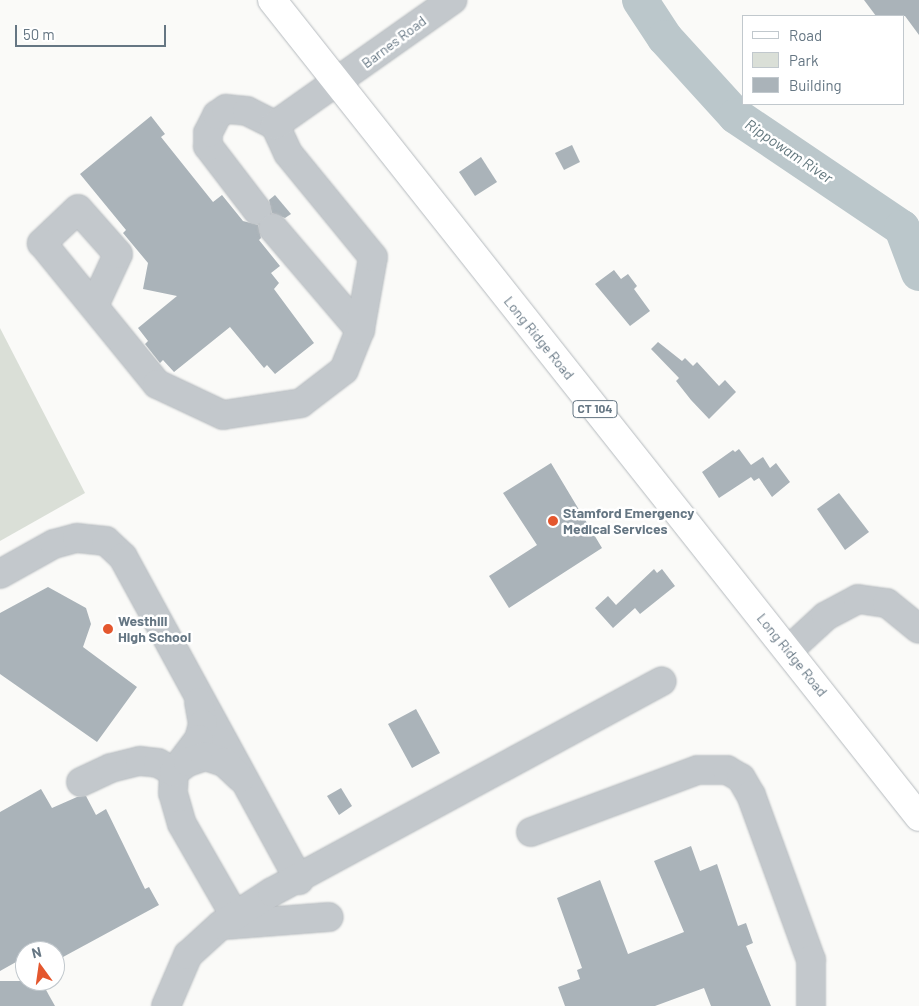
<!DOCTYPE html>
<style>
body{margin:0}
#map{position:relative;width:919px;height:1006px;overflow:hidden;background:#fafaf8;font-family:Barlow,sans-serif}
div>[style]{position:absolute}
.green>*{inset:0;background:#dadfd7}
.river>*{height:36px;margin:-18px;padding:0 18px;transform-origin:18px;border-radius:18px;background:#bbc7cb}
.building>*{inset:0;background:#aab3b9}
.roads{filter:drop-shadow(0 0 1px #b5babe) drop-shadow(0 0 1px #b5babe)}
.minor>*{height:28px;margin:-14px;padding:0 14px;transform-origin:14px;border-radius:14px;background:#c3c8cc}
.major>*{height:28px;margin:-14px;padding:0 14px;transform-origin:14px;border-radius:14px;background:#fff}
.dots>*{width:14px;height:14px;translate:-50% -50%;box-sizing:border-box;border:2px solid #fff;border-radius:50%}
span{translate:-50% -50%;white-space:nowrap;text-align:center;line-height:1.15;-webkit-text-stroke:5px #fff;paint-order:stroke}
.shield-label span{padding:1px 4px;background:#fff;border:1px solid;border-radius:4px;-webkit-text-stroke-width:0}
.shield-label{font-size:12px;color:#657683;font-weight:700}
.street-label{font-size:14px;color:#657683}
.poi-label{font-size:14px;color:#657683;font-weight:700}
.left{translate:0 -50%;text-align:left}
.water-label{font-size:15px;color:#60757c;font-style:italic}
.legend{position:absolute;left:742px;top:15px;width:162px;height:90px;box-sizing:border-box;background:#fff;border:1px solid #c1c8cd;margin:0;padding:6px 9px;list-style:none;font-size:15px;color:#657683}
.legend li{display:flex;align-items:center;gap:10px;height:25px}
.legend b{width:25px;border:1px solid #c1c8cd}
.north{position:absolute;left:15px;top:941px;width:50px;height:50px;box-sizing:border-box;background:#fff;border:1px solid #c1c8cd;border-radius:50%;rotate:346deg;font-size:14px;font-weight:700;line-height:20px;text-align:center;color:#657683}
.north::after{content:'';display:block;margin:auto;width:18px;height:22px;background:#e4572e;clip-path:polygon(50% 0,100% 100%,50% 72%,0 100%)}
.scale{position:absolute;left:15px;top:25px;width:151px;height:22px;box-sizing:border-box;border:2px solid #657683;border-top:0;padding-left:6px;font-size:15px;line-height:18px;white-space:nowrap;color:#657683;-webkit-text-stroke:4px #fff;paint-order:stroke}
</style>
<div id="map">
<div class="green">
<div style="clip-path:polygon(0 328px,85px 493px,0 541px)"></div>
</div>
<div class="river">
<div style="left:640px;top:0;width:45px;rotate:56.7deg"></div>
<div style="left:665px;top:38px;width:105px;rotate:47.7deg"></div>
<div style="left:736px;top:116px;width:200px;rotate:34deg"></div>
<div style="left:902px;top:228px;width:48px;rotate:69.3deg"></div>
</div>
<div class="building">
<div style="clip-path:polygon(864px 0,919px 0,919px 35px,905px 16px,876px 16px)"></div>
<div style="clip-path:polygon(151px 116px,165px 134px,161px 137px,213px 202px,222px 195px,243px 221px,258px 225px,261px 238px,259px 240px,280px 266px,271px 273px,279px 283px,274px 289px,314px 343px,275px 374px,267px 365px,264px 368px,230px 327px,174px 372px,163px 360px,160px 363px,145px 344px,148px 341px,138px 328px,177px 296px,143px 289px,148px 263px,123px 233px,126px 230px,80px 174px)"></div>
<div style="clip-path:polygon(572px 145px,580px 162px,564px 170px,555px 153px)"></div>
<div style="clip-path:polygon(481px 157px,497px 182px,475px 196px,459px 172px)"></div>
<div style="clip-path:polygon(275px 195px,291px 214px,285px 218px,272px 213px,269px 200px)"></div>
<div style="clip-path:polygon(614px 270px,621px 279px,628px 274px,637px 286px,634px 289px,650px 311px,630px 326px,595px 284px)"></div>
<div style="clip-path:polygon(658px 342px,682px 361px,685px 358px,693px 366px,697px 362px,719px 386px,725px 380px,736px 392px,709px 419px,691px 400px,676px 381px,679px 378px,651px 349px)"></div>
<div style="clip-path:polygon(739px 449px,751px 465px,763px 457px,770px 468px,776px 463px,790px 482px,772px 497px,759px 478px,754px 481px,751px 477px,719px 498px,702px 472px,733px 450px,735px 452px)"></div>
<div style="clip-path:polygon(551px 463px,602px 548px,509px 608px,489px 576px,537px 545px,503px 493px)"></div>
<div style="clip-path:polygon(839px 493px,869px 532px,845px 550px,817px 509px)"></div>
<div style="clip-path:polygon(654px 569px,657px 573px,662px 569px,675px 586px,640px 614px,635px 608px,613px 628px,595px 608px,608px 596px,616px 605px)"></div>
<div style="clip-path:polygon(48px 587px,86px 608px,91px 624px,83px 647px,137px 687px,97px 742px,0 674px,0 613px)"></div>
<div style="clip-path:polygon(416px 709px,440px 753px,412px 768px,388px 724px)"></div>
<div style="clip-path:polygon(341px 788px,352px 806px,339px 815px,327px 796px)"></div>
<div style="clip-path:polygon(41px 789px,52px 808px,77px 797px,86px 796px,96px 815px,106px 809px,145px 889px,149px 887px,159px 905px,63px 957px,50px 944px,37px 951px,25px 951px,25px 957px,0 971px,0 812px)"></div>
<div style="clip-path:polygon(691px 846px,700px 871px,717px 864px,738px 926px,746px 923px,753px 943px,746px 946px,771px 1006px,711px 1006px,704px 988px,655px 1006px,565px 1006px,558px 987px,580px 979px,577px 970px,582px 968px,557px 898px,600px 880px,628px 954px,684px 932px,654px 861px)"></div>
<div style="clip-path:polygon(0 981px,41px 981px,55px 1006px,0 1006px)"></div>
</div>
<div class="roads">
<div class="minor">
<div style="left:257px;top:210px;width:81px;rotate:-127.4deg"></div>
<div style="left:208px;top:146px;width:13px;rotate:-90deg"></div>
<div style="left:208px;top:133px;width:20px;rotate:-63deg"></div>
<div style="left:217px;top:115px;width:11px;rotate:-34deg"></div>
<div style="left:226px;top:109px;width:21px;rotate:5deg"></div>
<div style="left:247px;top:111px;width:31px;rotate:27deg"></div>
<div style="left:273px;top:228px;width:134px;rotate:49.5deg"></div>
<div style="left:94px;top:306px;width:57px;rotate:-65.2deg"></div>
<div style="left:118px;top:254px;width:60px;rotate:-131.6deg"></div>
<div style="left:78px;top:209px;width:50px;rotate:136.6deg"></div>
<div style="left:42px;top:243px;width:182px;rotate:50.8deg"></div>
<div style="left:157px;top:384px;width:73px;rotate:25.2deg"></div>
<div style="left:223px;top:415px;width:79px;rotate:-8.7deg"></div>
<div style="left:301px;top:403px;width:54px;rotate:-37.5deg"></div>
<div style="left:344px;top:370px;width:43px;rotate:-68.2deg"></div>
<div style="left:360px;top:330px;width:74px;rotate:-79.9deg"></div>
<div style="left:373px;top:257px;width:134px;rotate:-129.3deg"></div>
<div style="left:288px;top:153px;width:31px;rotate:-115deg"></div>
<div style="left:275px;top:125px;width:217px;rotate:-35.2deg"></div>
<div style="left:0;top:574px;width:62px;rotate:-29.1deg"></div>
<div style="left:54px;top:544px;width:24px;rotate:-15deg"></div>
<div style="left:77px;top:538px;width:29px;rotate:6deg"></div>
<div style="left:106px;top:541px;width:23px;rotate:43deg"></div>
<div style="left:123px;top:557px;width:368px;rotate:61.4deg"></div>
<div style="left:789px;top:650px;width:50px;rotate:-42.6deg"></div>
<div style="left:826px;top:616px;width:36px;rotate:-28deg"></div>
<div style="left:858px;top:599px;width:29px;rotate:8deg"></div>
<div style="left:887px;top:603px;width:41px;rotate:39.1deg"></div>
<div style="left:199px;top:702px;width:22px;rotate:80deg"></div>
<div style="left:203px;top:724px;width:16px;rotate:105deg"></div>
<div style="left:199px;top:739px;width:41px;rotate:127.1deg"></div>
<div style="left:174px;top:772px;width:21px;rotate:93deg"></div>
<div style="left:173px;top:793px;width:32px;rotate:74deg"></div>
<div style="left:182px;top:824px;width:106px;rotate:60.1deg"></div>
<div style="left:81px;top:782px;width:33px;rotate:-25deg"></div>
<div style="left:111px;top:768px;width:30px;rotate:-14deg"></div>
<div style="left:140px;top:761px;width:18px;rotate:6deg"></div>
<div style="left:158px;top:763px;width:18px;rotate:29deg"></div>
<div style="left:174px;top:772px;width:17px;rotate:-36deg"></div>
<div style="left:188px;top:762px;width:18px;rotate:-19deg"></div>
<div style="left:205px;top:756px;width:20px;rotate:18deg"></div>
<div style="left:224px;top:762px;width:23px;rotate:43deg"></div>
<div style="left:531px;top:832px;width:178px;rotate:-20.4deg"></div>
<div style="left:698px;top:770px;width:29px"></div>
<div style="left:727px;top:770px;width:16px;rotate:30deg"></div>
<div style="left:741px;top:778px;width:20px;rotate:60deg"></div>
<div style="left:751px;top:795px;width:176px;rotate:70deg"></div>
<div style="left:811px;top:960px;width:46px;rotate:90deg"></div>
<div style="left:225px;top:925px;width:104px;rotate:-4.4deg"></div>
<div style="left:166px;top:1006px;width:56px;rotate:-66.7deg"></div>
<div style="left:188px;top:955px;width:45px;rotate:-42.3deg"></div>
<div style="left:221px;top:925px;width:61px;rotate:-32.9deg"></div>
<div style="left:272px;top:892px;width:443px;rotate:-28.4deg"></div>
</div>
<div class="major">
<div style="left:272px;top:0;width:1042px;rotate:51.62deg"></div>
</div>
</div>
<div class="dots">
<div style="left:553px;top:521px;background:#e4572e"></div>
<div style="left:108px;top:629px;background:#e4572e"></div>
</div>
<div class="shield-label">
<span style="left:595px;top:409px">CT 104</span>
</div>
<div class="street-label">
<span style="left:394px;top:42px;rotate:-37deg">Barnes Road</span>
<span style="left:539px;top:338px;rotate:51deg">Long Ridge Road</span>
<span style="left:792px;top:655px;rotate:51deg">Long Ridge Road</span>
</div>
<div class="poi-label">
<span class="left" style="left:563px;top:521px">Stamford Emergency<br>Medical Services</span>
<span class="left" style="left:118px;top:629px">Westhill<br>High School</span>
</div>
<div class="water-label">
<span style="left:789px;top:151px;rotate:34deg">Rippowam River</span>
</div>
<ul class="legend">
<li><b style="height:6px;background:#fff"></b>Road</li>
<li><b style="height:14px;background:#dadfd7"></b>Park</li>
<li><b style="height:14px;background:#aab3b9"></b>Building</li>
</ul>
<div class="north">N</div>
<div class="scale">50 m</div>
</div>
